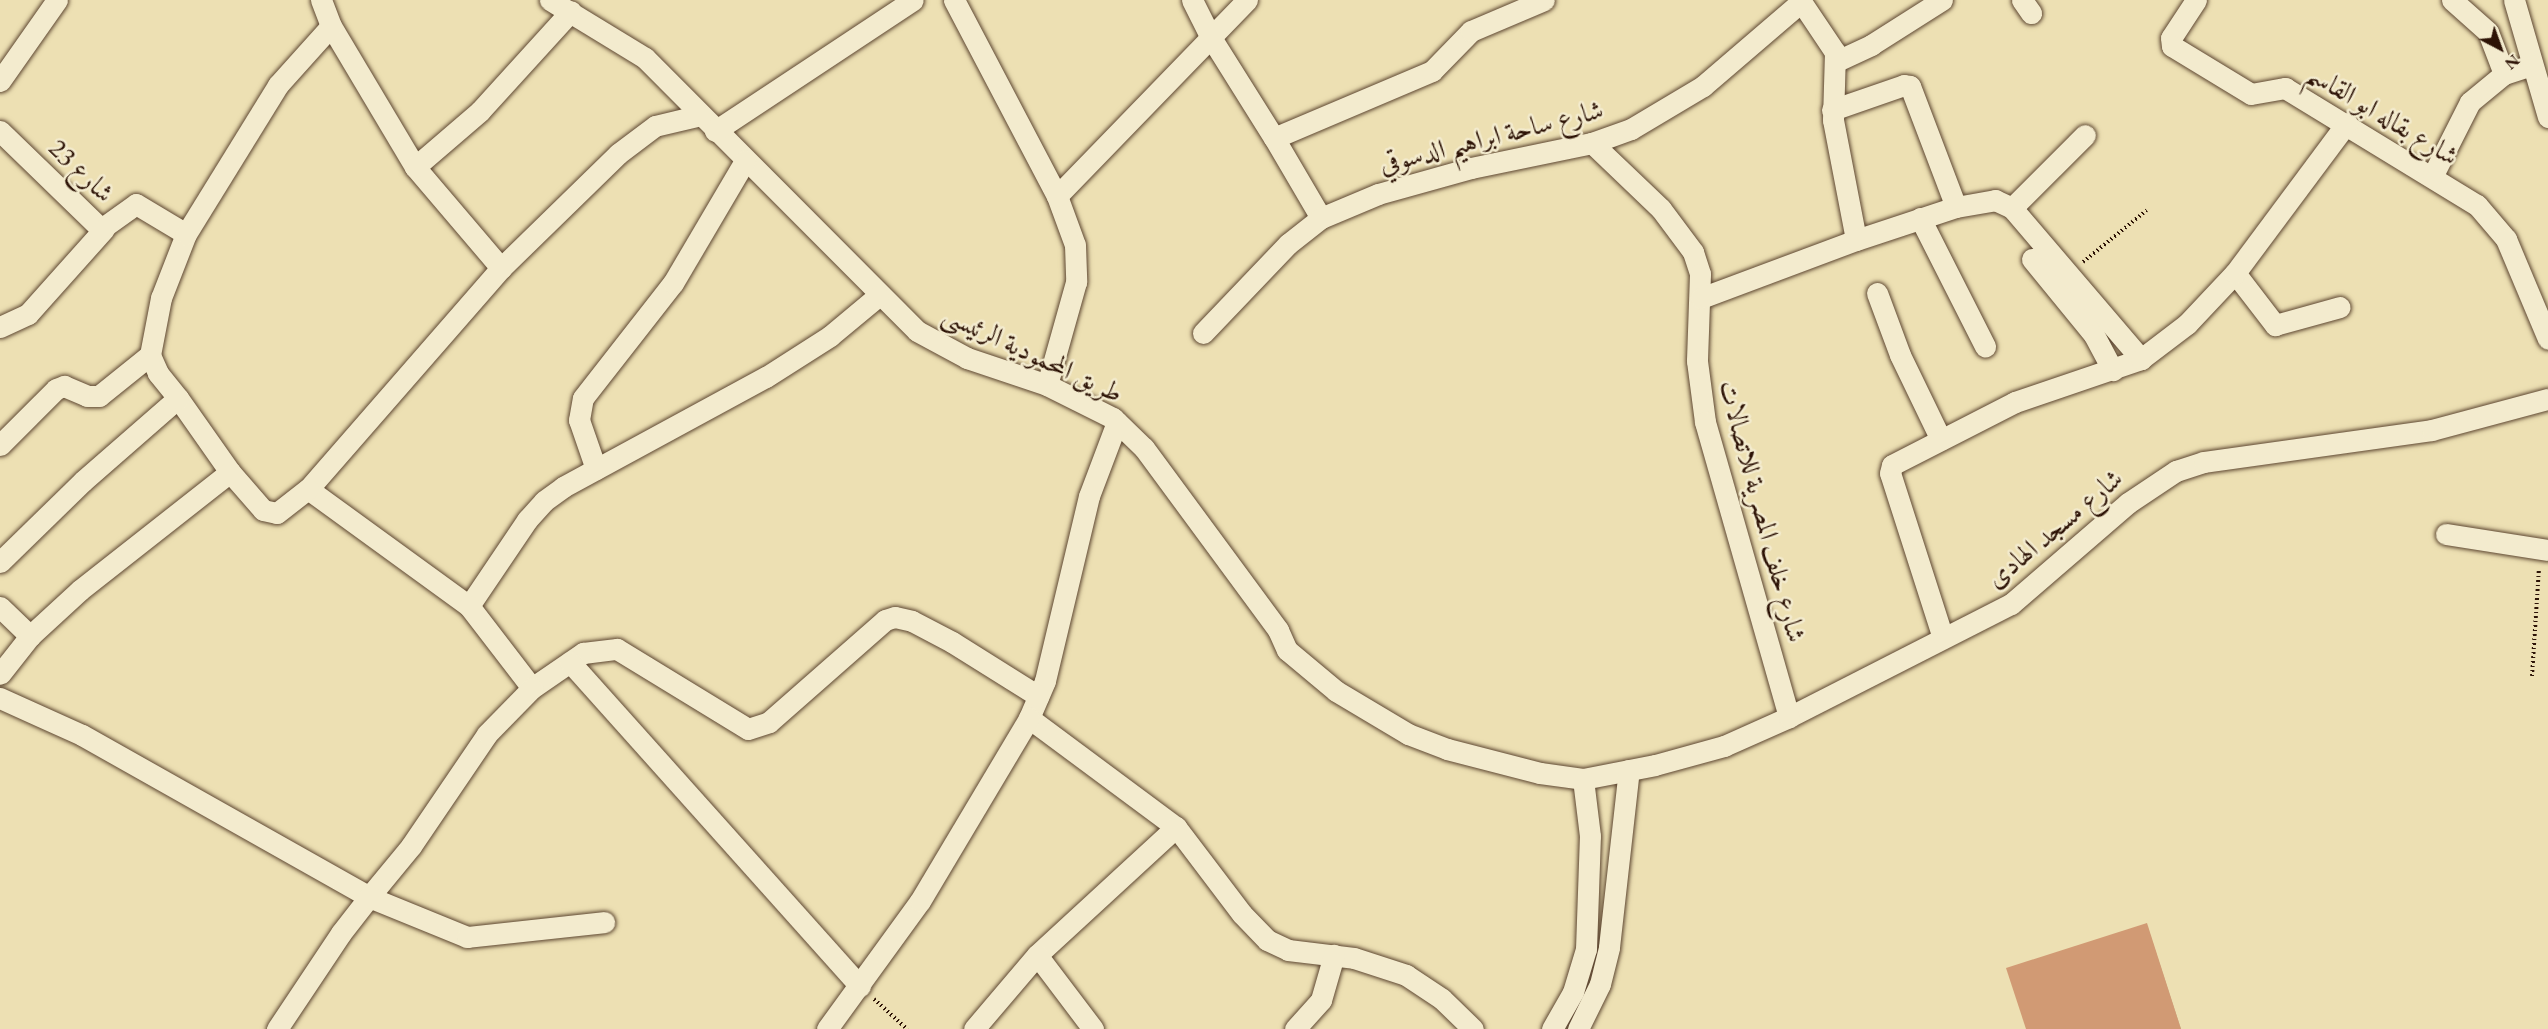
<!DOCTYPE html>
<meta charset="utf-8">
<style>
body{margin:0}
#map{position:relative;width:2548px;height:1029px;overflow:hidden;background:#ede0b3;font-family:"EB Garamond",Amiri,serif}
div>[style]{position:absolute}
.shadow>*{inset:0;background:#0003}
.building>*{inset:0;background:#d19a74}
.path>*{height:4px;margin-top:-2px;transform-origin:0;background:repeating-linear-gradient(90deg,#2d1306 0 1.5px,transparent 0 4.5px)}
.roads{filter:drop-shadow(0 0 2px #5d4631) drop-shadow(0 0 2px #5d4631)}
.minor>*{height:21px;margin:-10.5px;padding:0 10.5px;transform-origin:10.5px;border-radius:10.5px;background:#f3ebce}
span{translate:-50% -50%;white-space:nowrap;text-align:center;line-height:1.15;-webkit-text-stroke:5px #f3ebce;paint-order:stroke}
.street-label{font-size:27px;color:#2d1306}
.north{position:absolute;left:2470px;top:18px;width:60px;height:60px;-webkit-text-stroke:4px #f3ebce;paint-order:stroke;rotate:139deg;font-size:16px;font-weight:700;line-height:24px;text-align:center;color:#2d1306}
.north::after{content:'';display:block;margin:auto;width:21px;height:27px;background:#2d1306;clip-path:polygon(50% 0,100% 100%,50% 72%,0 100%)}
</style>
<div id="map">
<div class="shadow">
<div style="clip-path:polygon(2147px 925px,2181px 1029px,2027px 1029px)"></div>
</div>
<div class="building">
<div style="clip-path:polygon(2147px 923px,2181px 1029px,2026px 1029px,2006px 968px)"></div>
</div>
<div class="path">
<div style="left:2083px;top:262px;width:82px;rotate:-39.1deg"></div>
<div style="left:2532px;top:676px;width:107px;rotate:-86.3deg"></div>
<div style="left:874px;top:999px;width:45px;rotate:42.3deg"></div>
</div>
<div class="roads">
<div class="minor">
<div style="left:550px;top:0;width:111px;rotate:31.4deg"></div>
<div style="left:645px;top:58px;width:385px;rotate:45.1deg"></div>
<div style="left:917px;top:331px;width:57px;rotate:28.4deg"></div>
<div style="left:967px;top:358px;width:84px;rotate:18.6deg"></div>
<div style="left:1047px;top:385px;width:74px;rotate:26.6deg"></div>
<div style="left:1113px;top:418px;width:43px;rotate:44.1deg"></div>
<div style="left:1144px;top:448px;width:226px;rotate:53.6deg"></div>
<div style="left:1278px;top:630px;width:22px;rotate:66deg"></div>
<div style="left:1287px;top:650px;width:64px;rotate:39.9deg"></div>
<div style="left:1336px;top:691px;width:84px;rotate:30.8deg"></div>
<div style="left:1408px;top:734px;width:42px;rotate:21deg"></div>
<div style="left:1447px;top:749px;width:96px;rotate:14.5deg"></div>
<div style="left:1540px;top:773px;width:43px;rotate:7.9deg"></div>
<div style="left:1583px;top:779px;width:73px;rotate:-11deg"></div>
<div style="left:1655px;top:765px;width:72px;rotate:-15.4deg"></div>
<div style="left:1724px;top:746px;width:71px;rotate:-24deg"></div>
<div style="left:1789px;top:717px;width:249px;rotate:-27deg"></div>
<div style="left:2011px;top:604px;width:155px;rotate:-40.8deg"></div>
<div style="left:2128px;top:503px;width:58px;rotate:-33.7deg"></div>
<div style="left:2176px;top:471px;width:29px;rotate:-18deg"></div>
<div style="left:2204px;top:462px;width:230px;rotate:-8deg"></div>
<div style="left:2432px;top:430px;width:120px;rotate:-15deg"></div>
<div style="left:954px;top:0;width:221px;rotate:62.3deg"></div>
<div style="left:1057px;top:196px;width:52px;rotate:69.8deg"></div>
<div style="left:1075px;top:245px;width:37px;rotate:88deg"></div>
<div style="left:1076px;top:282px;width:107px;rotate:105.7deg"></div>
<div style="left:1192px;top:0;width:40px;rotate:63.4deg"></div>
<div style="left:1210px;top:36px;width:120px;rotate:57.9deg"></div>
<div style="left:1800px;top:0;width:63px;rotate:56.1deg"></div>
<div style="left:1835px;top:52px;width:68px;rotate:91.7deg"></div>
<div style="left:1833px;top:120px;width:122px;rotate:79.1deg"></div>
<div style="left:2022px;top:0;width:16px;rotate:55deg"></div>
<div style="left:2196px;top:0;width:45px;rotate:123.3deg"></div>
<div style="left:2171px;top:38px;width:8px;rotate:83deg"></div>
<div style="left:2172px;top:46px;width:92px;rotate:31.3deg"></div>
<div style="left:2251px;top:94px;width:35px;rotate:-10deg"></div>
<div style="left:2285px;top:88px;width:225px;rotate:31.4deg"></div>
<div style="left:2477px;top:205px;width:45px;rotate:49.5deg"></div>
<div style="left:2506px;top:239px;width:108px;rotate:67.2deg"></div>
<div style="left:2452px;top:0;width:48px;rotate:41.6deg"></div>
<div style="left:2488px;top:32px;width:45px;rotate:69.1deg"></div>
<div style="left:2514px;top:0;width:122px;rotate:73.8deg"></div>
<div style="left:331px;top:26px;width:164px;rotate:59.2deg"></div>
<div style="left:415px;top:167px;width:133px;rotate:49.6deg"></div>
<div style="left:1837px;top:61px;width:38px;rotate:-25deg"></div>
<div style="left:1871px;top:45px;width:84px;rotate:-32.4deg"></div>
<div style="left:0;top:81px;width:99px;rotate:-54.9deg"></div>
<div style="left:1832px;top:110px;width:76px;rotate:-19.1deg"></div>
<div style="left:1904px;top:85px;width:6px;rotate:9deg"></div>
<div style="left:1910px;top:86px;width:129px;rotate:69.2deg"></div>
<div style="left:701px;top:115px;width:47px;rotate:166.6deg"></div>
<div style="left:655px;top:126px;width:46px;rotate:142.9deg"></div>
<div style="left:618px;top:154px;width:163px;rotate:135.7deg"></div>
<div style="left:501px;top:268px;width:293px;rotate:131.1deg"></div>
<div style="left:308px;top:489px;width:199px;rotate:36deg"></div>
<div style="left:469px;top:606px;width:104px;rotate:-56deg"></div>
<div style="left:527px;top:520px;width:25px;rotate:-48deg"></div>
<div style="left:544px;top:501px;width:24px;rotate:-36deg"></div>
<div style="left:563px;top:487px;width:231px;rotate:-28.5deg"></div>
<div style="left:766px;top:377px;width:76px;rotate:-32.6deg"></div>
<div style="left:830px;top:336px;width:62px;rotate:-39.8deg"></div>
<div style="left:0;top:131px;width:141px;rotate:44.1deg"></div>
<div style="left:101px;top:229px;width:43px;rotate:-35.5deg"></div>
<div style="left:136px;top:204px;width:58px;rotate:31deg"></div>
<div style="left:715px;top:131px;width:237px;rotate:-33.5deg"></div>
<div style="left:1592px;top:143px;width:95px;rotate:43.7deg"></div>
<div style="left:1661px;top:209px;width:54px;rotate:53.3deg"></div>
<div style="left:1693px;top:252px;width:23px;rotate:72deg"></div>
<div style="left:1700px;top:274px;width:87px;rotate:92deg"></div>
<div style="left:1697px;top:361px;width:62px;rotate:82.5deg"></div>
<div style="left:1705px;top:422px;width:307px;rotate:74.1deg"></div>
<div style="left:415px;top:167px;width:86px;rotate:-40.7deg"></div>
<div style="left:480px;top:111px;width:135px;rotate:-47.7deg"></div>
<div style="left:2433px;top:175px;width:82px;rotate:-63.1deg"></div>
<div style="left:2470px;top:102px;width:44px;rotate:-39.5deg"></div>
<div style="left:2504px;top:74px;width:29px;rotate:-18deg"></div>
<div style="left:1057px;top:196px;width:273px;rotate:-45.9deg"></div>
<div style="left:2012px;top:208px;width:103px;rotate:-45deg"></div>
<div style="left:1321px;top:218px;width:93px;rotate:-120.4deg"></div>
<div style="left:1274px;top:138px;width:172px;rotate:-23deg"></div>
<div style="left:1432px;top:71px;width:56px;rotate:-45.7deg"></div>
<div style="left:1471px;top:31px;width:79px;rotate:-23deg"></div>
<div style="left:1920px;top:218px;width:144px;rotate:63.1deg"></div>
<div style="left:2032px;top:259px;width:98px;rotate:50.8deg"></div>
<div style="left:2094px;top:335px;width:40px;rotate:62deg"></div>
<div style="left:2235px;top:273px;width:66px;rotate:52.4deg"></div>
<div style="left:2275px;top:325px;width:67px;rotate:-15.5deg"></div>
<div style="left:1877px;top:293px;width:66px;rotate:69.6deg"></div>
<div style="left:1900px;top:355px;width:94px;rotate:64.2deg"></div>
<div style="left:1701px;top:298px;width:165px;rotate:-20.5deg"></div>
<div style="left:1856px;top:240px;width:105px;rotate:-18.3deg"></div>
<div style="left:1956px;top:207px;width:40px;rotate:-10deg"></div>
<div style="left:1995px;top:200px;width:19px;rotate:25deg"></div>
<div style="left:2012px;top:208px;width:199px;rotate:49.5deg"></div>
<div style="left:0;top:327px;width:31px;rotate:-25deg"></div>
<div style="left:28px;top:314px;width:114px;rotate:-48.2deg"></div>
<div style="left:1203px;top:333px;width:123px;rotate:-46.3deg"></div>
<div style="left:1288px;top:244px;width:42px;rotate:-38.2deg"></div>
<div style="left:1321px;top:218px;width:62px;rotate:-22.8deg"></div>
<div style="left:1378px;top:194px;width:97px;rotate:-15.6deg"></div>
<div style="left:1471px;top:168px;width:124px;rotate:-11.7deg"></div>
<div style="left:1592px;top:143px;width:41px;rotate:-19.7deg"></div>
<div style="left:1631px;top:129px;width:84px;rotate:-30.8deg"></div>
<div style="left:1703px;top:86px;width:129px;rotate:-40.6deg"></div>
<div style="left:178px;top:398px;width:90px;rotate:54.9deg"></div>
<div style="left:230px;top:472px;width:50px;rotate:49deg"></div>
<div style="left:263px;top:510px;width:14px;rotate:12deg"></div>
<div style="left:277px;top:513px;width:39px;rotate:-38deg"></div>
<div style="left:1117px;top:422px;width:79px;rotate:110.7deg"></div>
<div style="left:1089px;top:496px;width:190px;rotate:103.4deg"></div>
<div style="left:1045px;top:681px;width:40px;rotate:113.4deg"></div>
<div style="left:1029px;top:718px;width:183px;rotate:36.6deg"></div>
<div style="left:1176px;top:827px;width:109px;rotate:52.8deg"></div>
<div style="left:1242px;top:914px;width:36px;rotate:46deg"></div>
<div style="left:1267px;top:940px;width:23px;rotate:25deg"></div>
<div style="left:1288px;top:950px;width:66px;rotate:6.9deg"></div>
<div style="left:1354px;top:958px;width:55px;rotate:18.1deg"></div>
<div style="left:1406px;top:975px;width:43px;rotate:33.7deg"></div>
<div style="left:1442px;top:999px;width:43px;rotate:44.1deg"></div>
<div style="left:0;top:445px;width:79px;rotate:-45deg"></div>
<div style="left:56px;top:389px;width:9px;rotate:-21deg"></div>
<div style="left:64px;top:386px;width:25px;rotate:23deg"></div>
<div style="left:87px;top:396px;width:12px"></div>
<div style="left:99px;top:396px;width:65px;rotate:-38.8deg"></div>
<div style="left:596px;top:469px;width:52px;rotate:-109.1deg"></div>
<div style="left:579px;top:420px;width:22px;rotate:-80deg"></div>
<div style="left:583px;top:398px;width:146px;rotate:-52deg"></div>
<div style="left:673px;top:283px;width:142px;rotate:-59.5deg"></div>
<div style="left:2446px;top:534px;width:103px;rotate:8.9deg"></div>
<div style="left:0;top:562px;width:116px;rotate:-44.3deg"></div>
<div style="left:83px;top:481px;width:126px;rotate:-41.1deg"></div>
<div style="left:178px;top:398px;width:32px;rotate:-129deg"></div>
<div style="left:158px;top:373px;width:20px;rotate:-114deg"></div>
<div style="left:150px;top:355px;width:58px;rotate:-79.1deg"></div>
<div style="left:161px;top:298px;width:69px;rotate:-68.7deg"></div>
<div style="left:186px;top:234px;width:175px;rotate:-58.3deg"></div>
<div style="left:278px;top:85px;width:79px;rotate:-48.1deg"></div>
<div style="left:331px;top:26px;width:28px;rotate:-111deg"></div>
<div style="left:469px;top:606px;width:103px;rotate:52.5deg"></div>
<div style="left:532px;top:688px;width:62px;rotate:-34.5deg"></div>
<div style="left:583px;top:653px;width:34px;rotate:-7deg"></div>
<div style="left:617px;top:649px;width:153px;rotate:31.4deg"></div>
<div style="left:748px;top:729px;width:22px;rotate:-18deg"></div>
<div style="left:769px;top:722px;width:154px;rotate:-41.3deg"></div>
<div style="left:885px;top:620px;width:10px;rotate:-17deg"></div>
<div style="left:895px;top:617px;width:17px;rotate:13deg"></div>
<div style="left:912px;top:621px;width:45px;rotate:27.7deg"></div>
<div style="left:952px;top:642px;width:102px;rotate:32.1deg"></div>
<div style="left:0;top:607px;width:42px;rotate:44deg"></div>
<div style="left:30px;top:636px;width:48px;rotate:128.3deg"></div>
<div style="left:30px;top:636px;width:68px;rotate:-42.6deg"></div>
<div style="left:80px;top:590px;width:191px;rotate:-38.2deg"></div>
<div style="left:1943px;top:638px;width:173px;rotate:-107.8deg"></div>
<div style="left:1890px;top:473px;width:8px;rotate:-76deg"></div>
<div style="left:1892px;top:465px;width:138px;rotate:-27.1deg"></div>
<div style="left:2015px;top:402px;width:133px;rotate:-18.8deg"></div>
<div style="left:2141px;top:359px;width:58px;rotate:-37.3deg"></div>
<div style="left:2187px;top:324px;width:70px;rotate:-46.7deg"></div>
<div style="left:2235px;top:273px;width:187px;rotate:-53.3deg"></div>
<div style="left:570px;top:662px;width:435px;rotate:48.2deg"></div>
<div style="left:0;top:698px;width:90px;rotate:24.3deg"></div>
<div style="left:82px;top:735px;width:330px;rotate:29.4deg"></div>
<div style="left:369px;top:897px;width:66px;rotate:-50.5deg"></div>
<div style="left:411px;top:846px;width:135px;rotate:-55.8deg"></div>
<div style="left:487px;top:734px;width:64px;rotate:-45.6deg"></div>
<div style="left:1037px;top:955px;width:189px;rotate:-42.6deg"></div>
<div style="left:277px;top:1029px;width:115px;rotate:-56.3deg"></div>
<div style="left:341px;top:933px;width:46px;rotate:-52.1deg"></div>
<div style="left:369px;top:897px;width:106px;rotate:22.2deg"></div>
<div style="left:467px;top:937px;width:138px;rotate:-6.2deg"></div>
<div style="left:827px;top:1029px;width:158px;rotate:-54deg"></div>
<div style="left:920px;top:901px;width:213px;rotate:-59.2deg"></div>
<div style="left:974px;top:1029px;width:97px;rotate:-49.6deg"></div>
<div style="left:1037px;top:955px;width:93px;rotate:52.9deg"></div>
<div style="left:1295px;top:1029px;width:39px;rotate:-48deg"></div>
<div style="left:1321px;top:1000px;width:47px;rotate:-73.9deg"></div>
<div style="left:1552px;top:1029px;width:43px;rotate:-60.4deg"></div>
<div style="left:1573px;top:992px;width:45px;rotate:-73.2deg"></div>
<div style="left:1586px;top:949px;width:113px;rotate:-88deg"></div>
<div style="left:1590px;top:836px;width:57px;rotate:-97deg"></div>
<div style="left:1578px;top:1029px;width:50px;rotate:-63.9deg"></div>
<div style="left:1600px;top:984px;width:38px;rotate:-76deg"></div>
<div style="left:1609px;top:947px;width:178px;rotate:-83.6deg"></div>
</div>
</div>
<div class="street-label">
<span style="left:2383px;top:114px;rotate:31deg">شارع بقاله ابو القاسم</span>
<span style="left:1491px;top:136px;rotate:-14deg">شارع ساحة ابراهيم الدسوقي</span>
<span style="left:82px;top:170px;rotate:44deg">شارع 23</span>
<span style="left:1033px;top:353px;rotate:25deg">طريق المحمودية الرئيسى</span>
<span style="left:1763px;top:511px;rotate:75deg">شارع خلف المصرية للاتصالات</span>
<span style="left:2054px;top:528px;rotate:-40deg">شارع مسجد الهادى</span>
</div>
<div class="north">N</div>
</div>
